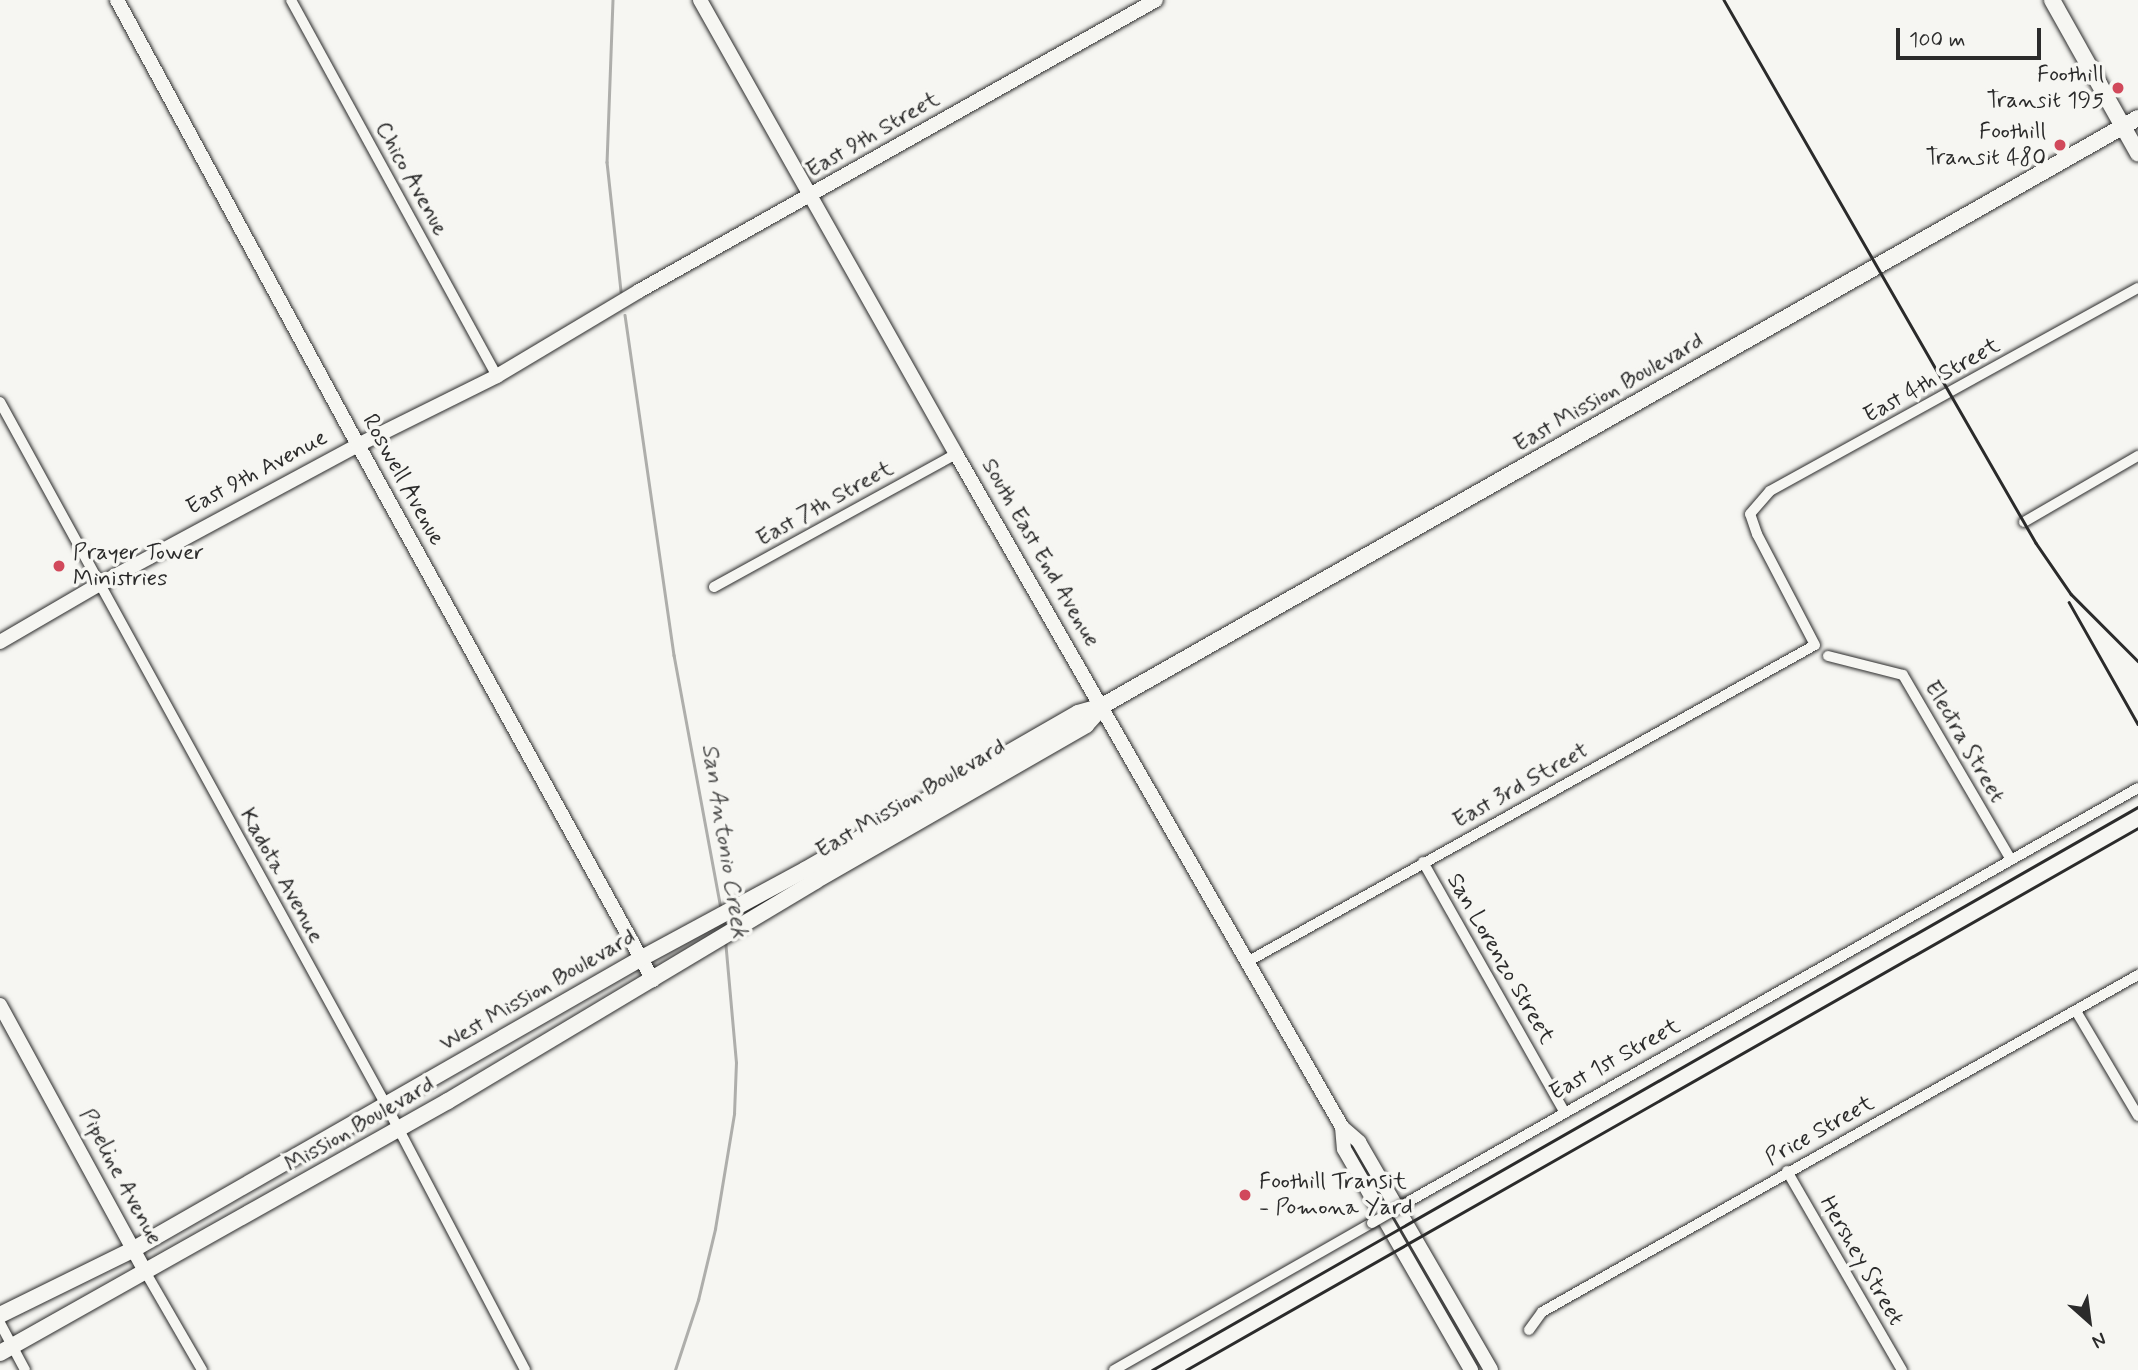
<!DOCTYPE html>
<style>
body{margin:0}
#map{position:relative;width:2138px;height:1370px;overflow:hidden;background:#f6f6f2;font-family:Mynerve,sans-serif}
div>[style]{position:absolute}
.stream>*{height:2.5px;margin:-1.25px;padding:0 1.25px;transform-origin:1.25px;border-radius:1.25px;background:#aeaeab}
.roads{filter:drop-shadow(0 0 2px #2b2b2b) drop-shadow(0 0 2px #2b2b2b)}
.street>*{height:10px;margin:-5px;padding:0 5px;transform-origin:5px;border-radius:5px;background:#f6f6f2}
.secondary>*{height:14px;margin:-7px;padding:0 7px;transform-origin:7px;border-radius:7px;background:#f6f6f2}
.primary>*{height:16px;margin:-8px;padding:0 8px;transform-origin:8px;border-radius:8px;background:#f6f6f2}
.rail>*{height:2.5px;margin:-1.25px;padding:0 1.25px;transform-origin:1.25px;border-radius:1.25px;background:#2b2b2b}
.bridges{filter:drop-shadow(0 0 2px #2b2b2b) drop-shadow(0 0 2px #2b2b2b)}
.street-bridge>*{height:10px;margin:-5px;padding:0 5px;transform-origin:5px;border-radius:5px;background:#f6f6f2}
.dots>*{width:19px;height:19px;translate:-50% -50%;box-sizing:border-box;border:4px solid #f6f6f2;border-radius:50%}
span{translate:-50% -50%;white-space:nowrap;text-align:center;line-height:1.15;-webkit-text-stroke:7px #f6f6f2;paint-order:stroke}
.poi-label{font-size:23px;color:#2b2b2b}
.right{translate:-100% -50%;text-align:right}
.left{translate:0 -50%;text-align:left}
.street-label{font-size:23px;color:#2b2b2b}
.water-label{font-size:24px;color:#525251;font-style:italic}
.north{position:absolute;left:2054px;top:1286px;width:70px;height:70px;-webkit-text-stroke:5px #f6f6f2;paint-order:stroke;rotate:152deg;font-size:19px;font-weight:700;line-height:28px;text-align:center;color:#2b2b2b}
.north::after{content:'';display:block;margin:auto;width:24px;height:32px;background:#2b2b2b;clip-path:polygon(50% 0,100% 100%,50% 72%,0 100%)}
.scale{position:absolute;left:1896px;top:28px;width:145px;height:32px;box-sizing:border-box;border:4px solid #2b2b2b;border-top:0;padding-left:9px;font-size:21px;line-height:24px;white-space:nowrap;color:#2b2b2b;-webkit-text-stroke:5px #f6f6f2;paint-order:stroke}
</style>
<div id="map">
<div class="stream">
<div style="left:613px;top:0;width:162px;rotate:92.1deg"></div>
<div style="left:607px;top:162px;width:130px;rotate:83.8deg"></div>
<div style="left:625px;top:315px;width:344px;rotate:81.8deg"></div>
<div style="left:674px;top:655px;width:258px;rotate:79.5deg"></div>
<div style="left:675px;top:1370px;width:74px;rotate:-71.8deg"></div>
<div style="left:698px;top:1300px;width:73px;rotate:-76.5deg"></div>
<div style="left:715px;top:1229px;width:117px;rotate:-80.6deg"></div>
<div style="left:734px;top:1114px;width:51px;rotate:-87.8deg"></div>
<div style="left:736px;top:1063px;width:123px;rotate:-95.1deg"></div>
</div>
<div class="roads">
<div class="street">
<div style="left:291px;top:0;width:429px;rotate:61.3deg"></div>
<div style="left:0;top:402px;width:802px;rotate:61.23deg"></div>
<div style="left:386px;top:1105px;width:299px;rotate:62.3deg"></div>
<div style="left:2024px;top:522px;width:132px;rotate:-30.1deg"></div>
<div style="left:714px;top:587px;width:276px;rotate:-28.8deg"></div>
<div style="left:1828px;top:656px;width:77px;rotate:14.2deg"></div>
<div style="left:1903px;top:675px;width:214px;rotate:59.7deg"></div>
<div style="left:1423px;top:862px;width:286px;rotate:60.5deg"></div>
<div style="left:1247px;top:962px;width:650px;rotate:-29.17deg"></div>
<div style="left:1815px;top:645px;width:125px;rotate:-117.6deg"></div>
<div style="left:1757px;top:534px;width:21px;rotate:-109deg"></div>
<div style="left:1750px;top:514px;width:30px;rotate:-49deg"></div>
<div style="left:1770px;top:491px;width:420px;rotate:-28.9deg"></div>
<div style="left:2076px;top:1011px;width:122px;rotate:59.4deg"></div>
<div style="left:1787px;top:1171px;width:230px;rotate:60deg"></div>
<div style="left:1406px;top:1203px;width:841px;rotate:-29.55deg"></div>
<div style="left:146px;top:1273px;width:112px;rotate:60deg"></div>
<div style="left:0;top:1323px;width:53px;rotate:62deg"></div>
<div style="left:1529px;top:1330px;width:22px;rotate:-54deg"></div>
<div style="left:1542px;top:1312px;width:685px;rotate:-29.49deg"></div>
<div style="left:1114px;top:1370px;width:297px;rotate:-29.7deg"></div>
</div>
<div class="secondary">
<div style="left:117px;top:0;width:506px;rotate:61.56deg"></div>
<div style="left:358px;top:445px;width:611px;rotate:61.13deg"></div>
<div style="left:700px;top:0;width:521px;rotate:60.58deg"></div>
<div style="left:956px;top:454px;width:776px;rotate:60.16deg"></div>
<div style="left:1342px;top:1127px;width:23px;rotate:41deg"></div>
<div style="left:1359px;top:1142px;width:263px;rotate:59.9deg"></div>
<div style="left:0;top:642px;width:113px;rotate:-30.2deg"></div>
<div style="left:98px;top:585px;width:295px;rotate:-28.3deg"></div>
<div style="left:358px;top:445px;width:155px;rotate:-26.4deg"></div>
<div style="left:497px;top:376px;width:165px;rotate:-30.9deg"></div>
<div style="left:639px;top:291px;width:593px;rotate:-29.37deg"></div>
<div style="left:0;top:1005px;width:305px;rotate:61.4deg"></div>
<div style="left:1342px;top:1127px;width:22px;rotate:85deg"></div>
<div style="left:1344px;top:1149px;width:255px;rotate:60.1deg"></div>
</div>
<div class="primary">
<div style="left:2052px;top:0;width:176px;rotate:60.7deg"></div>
<div style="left:0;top:1315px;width:149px;rotate:-26.2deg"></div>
<div style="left:134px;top:1249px;width:585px;rotate:-29.81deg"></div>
<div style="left:642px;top:958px;width:185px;rotate:-28.4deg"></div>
<div style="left:805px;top:870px;width:315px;rotate:-29.9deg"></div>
<div style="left:1078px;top:713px;width:25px;rotate:-16deg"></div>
<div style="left:1102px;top:706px;width:1191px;rotate:-29.58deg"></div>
<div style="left:0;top:1353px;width:514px;rotate:-29.36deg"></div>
<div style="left:448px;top:1101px;width:428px;rotate:-30.9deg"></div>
<div style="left:815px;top:881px;width:313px;rotate:-29.9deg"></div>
<div style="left:1086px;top:725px;width:24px;rotate:-48deg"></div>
</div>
</div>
<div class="rail">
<div style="left:1724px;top:0;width:626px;rotate:60.12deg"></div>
<div style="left:2036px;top:543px;width:62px;rotate:55.5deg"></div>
<div style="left:2071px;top:594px;width:95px;rotate:45deg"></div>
<div style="left:2069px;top:602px;width:140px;rotate:60.5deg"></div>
<div style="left:1152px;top:1370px;width:1135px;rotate:-29.73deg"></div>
<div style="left:1186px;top:1370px;width:1095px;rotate:-29.65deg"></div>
</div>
<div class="bridges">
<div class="street-bridge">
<div style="left:1372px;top:1223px;width:39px;rotate:-30deg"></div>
</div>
</div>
<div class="dots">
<div style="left:2118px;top:88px;background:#d1495b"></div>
<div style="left:2060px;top:145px;background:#d1495b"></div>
<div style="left:59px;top:566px;background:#d1495b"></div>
<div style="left:1245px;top:1195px;background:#d1495b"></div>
</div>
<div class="poi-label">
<span class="right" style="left:2104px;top:88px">Foothill<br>Transit 195</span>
<span class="right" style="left:2046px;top:145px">Foothill<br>Transit 480</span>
<span class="left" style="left:73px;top:566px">Prayer Tower<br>Ministries</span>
<span class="left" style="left:1259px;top:1195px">Foothill Transit<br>- Pomona Yard</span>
</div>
<div class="street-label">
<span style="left:873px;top:135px;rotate:-30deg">East 9th Street</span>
<span style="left:411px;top:179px;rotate:61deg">Chico Avenue</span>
<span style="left:1932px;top:381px;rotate:-29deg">East 4th Street</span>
<span style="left:1609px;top:393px;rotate:-30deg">East Mission Boulevard</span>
<span style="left:257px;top:473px;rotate:-28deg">East 9th Avenue</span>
<span style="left:403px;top:480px;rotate:61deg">Roswell Avenue</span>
<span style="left:825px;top:504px;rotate:-29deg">East 7th Street</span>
<span style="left:1040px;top:553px;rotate:60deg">South East End Avenue</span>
<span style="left:1964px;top:742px;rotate:60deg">Electra Street</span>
<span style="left:1521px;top:786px;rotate:-29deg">East 3rd Street</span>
<span style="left:911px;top:799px;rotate:-30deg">East Mission Boulevard</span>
<span style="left:281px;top:876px;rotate:61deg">Kadota Avenue</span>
<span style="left:1500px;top:959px;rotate:60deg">San Lorenzo Street</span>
<span style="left:538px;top:991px;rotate:-30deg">West Mission Boulevard</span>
<span style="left:1615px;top:1060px;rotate:-29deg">East 1st Street</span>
<span style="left:360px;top:1125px;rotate:-30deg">Mission Boulevard</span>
<span style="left:1820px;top:1131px;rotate:-29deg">Price Street</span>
<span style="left:120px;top:1177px;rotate:62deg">Pipeline Avenue</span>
<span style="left:1861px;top:1261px;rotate:60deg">Hershey Street</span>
</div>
<div class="water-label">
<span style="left:724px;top:841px;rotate:81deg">San Antonio Creek</span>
</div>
<div class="north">N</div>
<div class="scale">100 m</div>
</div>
